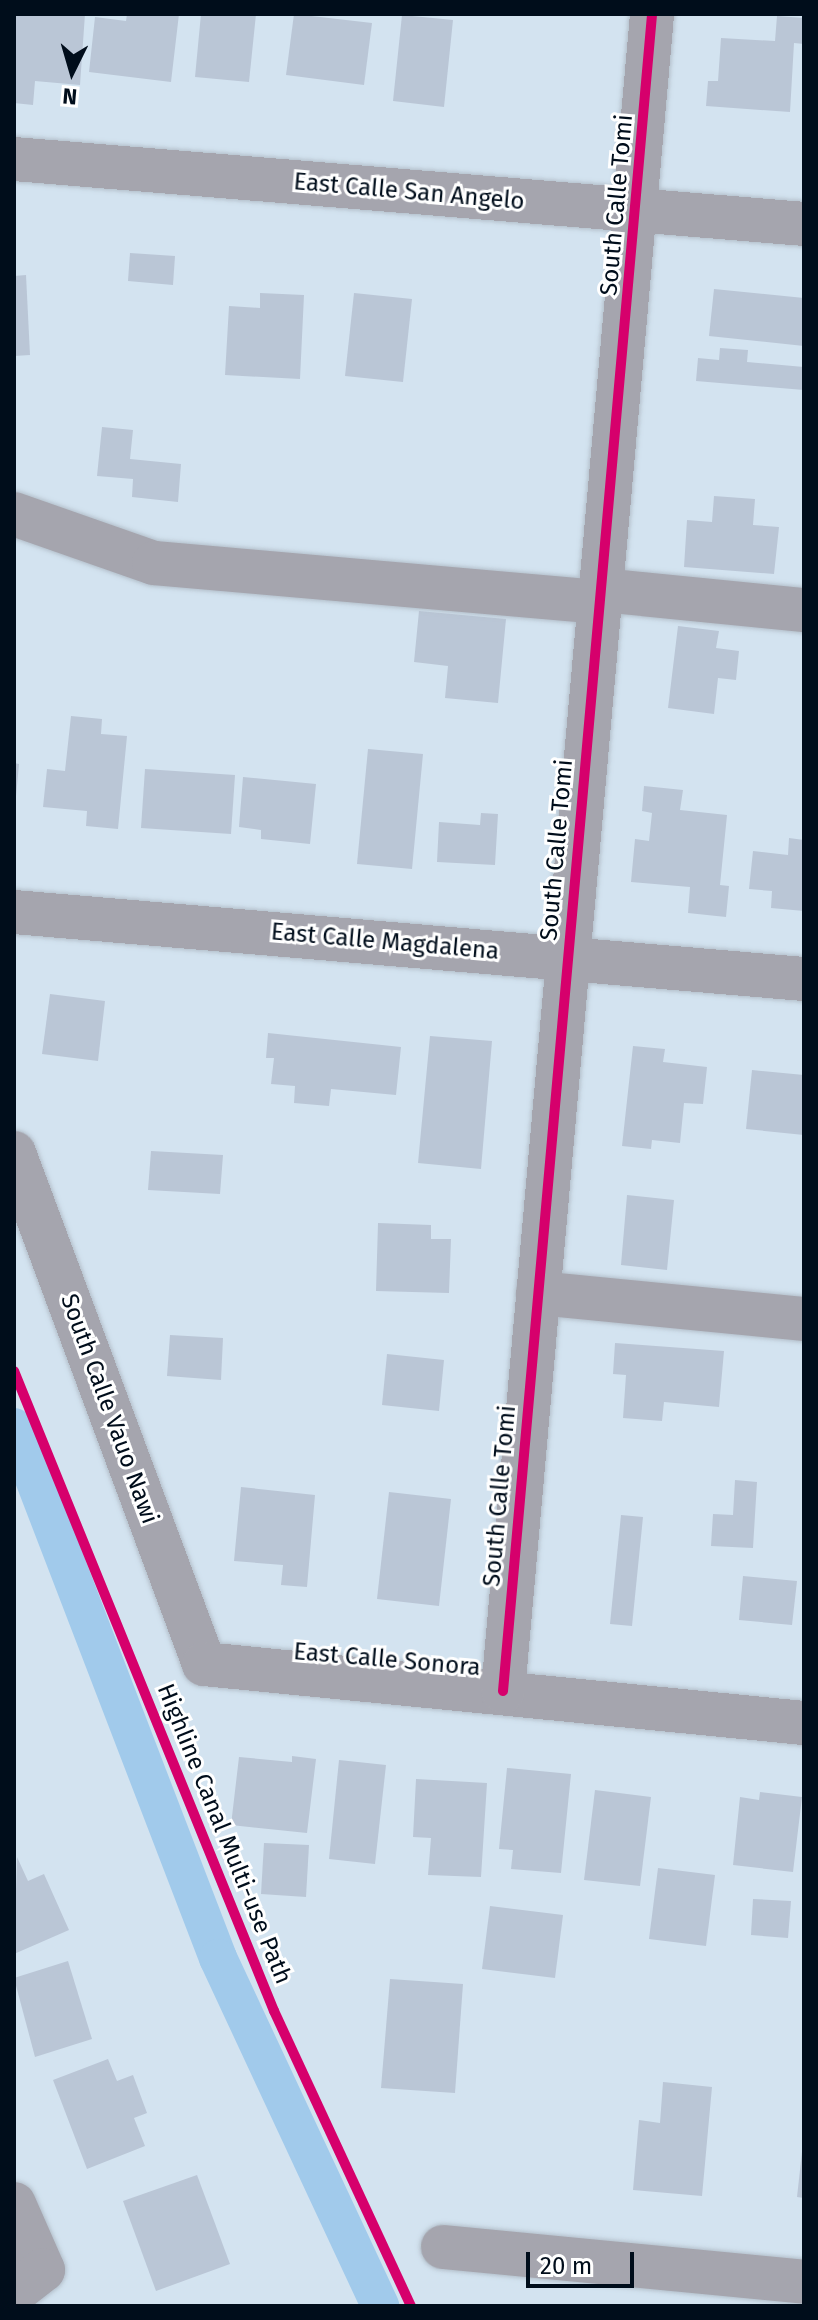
<!DOCTYPE html>
<style>
body{margin:0}
#map{position:relative;width:818px;height:2320px;overflow:hidden;background:#d3e3f0;font-family:"Fira Sans",sans-serif}
div>[style]{position:absolute}
.canal>*{height:38px;margin:-19px;padding:0 19px;transform-origin:19px;border-radius:19px;background:#a1caeb}
.building>*{inset:0;background:#bac6d6}
.roads{filter:drop-shadow(0 0 2px #b4c0cb) drop-shadow(0 0 2px #b4c0cb)}
.minor>*{height:44px;margin:-22px;padding:0 22px;transform-origin:22px;border-radius:22px;background:#a5a5ae}
.cycleway>*{height:10px;margin:-5px;padding:0 5px;transform-origin:5px;border-radius:5px;background:#d6006c}
span{translate:-50% -50%;white-space:nowrap;text-align:center;line-height:1.15;-webkit-text-stroke:6px #fff;paint-order:stroke}
.street-label{font-size:24px;color:#000d1b}
.frame{position:absolute;inset:0;border:16px solid #000d1b;pointer-events:none}
.north{position:absolute;left:32px;top:32px;width:80px;height:80px;-webkit-text-stroke:6px #fff;paint-order:stroke;rotate:185deg;font-size:22px;font-weight:700;line-height:32px;text-align:center;color:#000d1b}
.north::after{content:'';display:block;margin:auto;width:28px;height:36px;background:#000d1b;clip-path:polygon(50% 0,100% 100%,50% 72%,0 100%)}
.scale{position:absolute;left:526px;top:2252px;width:108px;height:36px;box-sizing:border-box;border:4px solid #000d1b;border-top:0;padding-left:10px;font-size:24px;line-height:28px;white-space:nowrap;color:#000d1b;-webkit-text-stroke:6px #fff;paint-order:stroke}
</style>
<div id="map">
<div class="canal">
<div style="left:14px;top:1427px;width:569px;rotate:68.98deg"></div>
<div style="left:218px;top:1958px;width:384px;rotate:65deg"></div>
</div>
<div class="building">
<div style="clip-path:polygon(14px 14px,85px 14px,80px 85px,35px 81px,33px 105px,14px 103px)"></div>
<div style="clip-path:polygon(127px 14px,179px 14px,171px 82px,89px 72px,95px 17px,126px 21px)"></div>
<div style="clip-path:polygon(201px 14px,256px 14px,249px 82px,195px 77px)"></div>
<div style="clip-path:polygon(294px 14px,372px 23px,364px 85px,286px 75px)"></div>
<div style="clip-path:polygon(402px 15px,453px 20px,444px 107px,393px 101px)"></div>
<div style="clip-path:polygon(777px 16px,804px 18px,804px 44px,794px 43px,790px 112px,706px 106px,708px 81px,718px 81px,721px 38px,775px 41px)"></div>
<div style="clip-path:polygon(130px 253px,175px 256px,173px 285px,128px 281px)"></div>
<div style="clip-path:polygon(26px 275px,30px 355px,14px 356px,14px 276px)"></div>
<div style="clip-path:polygon(714px 289px,804px 298px,804px 346px,709px 336px)"></div>
<div style="clip-path:polygon(260px 293px,304px 295px,300px 379px,225px 375px,229px 306px,260px 308px)"></div>
<div style="clip-path:polygon(354px 293px,412px 299px,403px 382px,345px 376px)"></div>
<div style="clip-path:polygon(720px 348px,748px 350px,747px 362px,804px 367px,804px 390px,696px 381px,698px 358px,719px 360px)"></div>
<div style="clip-path:polygon(102px 427px,133px 430px,130px 459px,181px 464px,178px 502px,132px 497px,133px 479px,97px 476px)"></div>
<div style="clip-path:polygon(714px 496px,755px 499px,753px 525px,779px 527px,774px 574px,684px 567px,687px 520px,712px 522px)"></div>
<div style="clip-path:polygon(419px 611px,506px 619px,498px 703px,445px 698px,448px 666px,414px 662px)"></div>
<div style="clip-path:polygon(678px 626px,719px 631px,716px 648px,739px 651px,736px 680px,718px 678px,714px 714px,668px 708px)"></div>
<div style="clip-path:polygon(71px 716px,102px 719px,101px 734px,127px 736px,118px 829px,86px 826px,87px 811px,43px 807px,47px 769px,65px 771px)"></div>
<div style="clip-path:polygon(368px 749px,423px 754px,412px 869px,357px 864px)"></div>
<div style="clip-path:polygon(14px 763px,19px 764px,16px 796px,14px 796px)"></div>
<div style="clip-path:polygon(145px 769px,235px 775px,231px 834px,141px 828px)"></div>
<div style="clip-path:polygon(243px 777px,316px 784px,310px 844px,261px 839px,261px 830px,239px 827px)"></div>
<div style="clip-path:polygon(644px 786px,683px 790px,680px 810px,727px 815px,720px 885px,729px 886px,726px 917px,688px 913px,690px 887px,631px 882px,635px 839px,649px 841px,652px 813px,642px 811px)"></div>
<div style="clip-path:polygon(481px 813px,498px 814px,495px 865px,437px 862px,439px 822px,480px 825px)"></div>
<div style="clip-path:polygon(789px 838px,804px 840px,804px 911px,771px 908px,772px 891px,749px 889px,753px 851px,788px 855px)"></div>
<div style="clip-path:polygon(50px 994px,105px 1001px,98px 1061px,42px 1054px)"></div>
<div style="clip-path:polygon(268px 1033px,401px 1047px,396px 1095px,331px 1089px,329px 1106px,294px 1103px,295px 1086px,271px 1084px,274px 1058px,266px 1058px)"></div>
<div style="clip-path:polygon(430px 1036px,492px 1041px,481px 1169px,418px 1163px)"></div>
<div style="clip-path:polygon(633px 1046px,665px 1049px,663px 1062px,707px 1067px,703px 1104px,684px 1103px,680px 1143px,652px 1140px,651px 1149px,622px 1146px)"></div>
<div style="clip-path:polygon(752px 1070px,804px 1075px,804px 1135px,746px 1129px)"></div>
<div style="clip-path:polygon(151px 1151px,223px 1155px,220px 1194px,148px 1190px)"></div>
<div style="clip-path:polygon(627px 1195px,674px 1200px,667px 1270px,621px 1265px)"></div>
<div style="clip-path:polygon(378px 1223px,431px 1225px,431px 1239px,451px 1239px,449px 1293px,376px 1291px)"></div>
<div style="clip-path:polygon(170px 1335px,223px 1338px,221px 1380px,167px 1376px)"></div>
<div style="clip-path:polygon(615px 1343px,724px 1351px,719px 1407px,664px 1402px,662px 1421px,623px 1418px,626px 1375px,613px 1374px)"></div>
<div style="clip-path:polygon(387px 1354px,444px 1360px,439px 1411px,382px 1405px)"></div>
<div style="clip-path:polygon(735px 1480px,757px 1482px,753px 1548px,711px 1546px,713px 1514px,733px 1515px)"></div>
<div style="clip-path:polygon(241px 1487px,315px 1495px,307px 1587px,281px 1585px,283px 1565px,234px 1561px)"></div>
<div style="clip-path:polygon(389px 1492px,451px 1499px,439px 1606px,377px 1599px)"></div>
<div style="clip-path:polygon(621px 1515px,643px 1517px,632px 1626px,610px 1624px)"></div>
<div style="clip-path:polygon(743px 1576px,797px 1581px,792px 1625px,739px 1620px)"></div>
<div style="clip-path:polygon(292px 1756px,316px 1759px,307px 1833px,231px 1825px,239px 1757px,292px 1762px)"></div>
<div style="clip-path:polygon(339px 1760px,386px 1765px,375px 1864px,329px 1859px)"></div>
<div style="clip-path:polygon(507px 1768px,571px 1774px,561px 1873px,511px 1869px,513px 1850px,499px 1849px)"></div>
<div style="clip-path:polygon(416px 1779px,487px 1783px,481px 1877px,428px 1875px,431px 1838px,413px 1837px)"></div>
<div style="clip-path:polygon(595px 1790px,651px 1797px,640px 1886px,584px 1880px)"></div>
<div style="clip-path:polygon(760px 1792px,802px 1797px,793px 1872px,733px 1865px,740px 1797px,759px 1800px)"></div>
<div style="clip-path:polygon(264px 1843px,309px 1845px,306px 1897px,261px 1894px)"></div>
<div style="clip-path:polygon(17px 1857px,28px 1881px,44px 1874px,69px 1930px,14px 1954px)"></div>
<div style="clip-path:polygon(658px 1868px,715px 1875px,706px 1946px,649px 1939px)"></div>
<div style="clip-path:polygon(753px 1899px,791px 1901px,788px 1938px,751px 1935px)"></div>
<div style="clip-path:polygon(490px 1906px,563px 1915px,555px 1978px,482px 1969px)"></div>
<div style="clip-path:polygon(68px 1961px,92px 2039px,35px 2057px,14px 1978px)"></div>
<div style="clip-path:polygon(390px 1979px,463px 1984px,455px 2093px,381px 2088px)"></div>
<div style="clip-path:polygon(108px 2059px,117px 2081px,133px 2075px,147px 2113px,134px 2118px,145px 2146px,87px 2169px,53px 2080px)"></div>
<div style="clip-path:polygon(663px 2082px,712px 2087px,702px 2196px,633px 2190px,639px 2120px,660px 2123px)"></div>
<div style="clip-path:polygon(802px 2152px,804px 2152px,804px 2198px,797px 2197px)"></div>
<div style="clip-path:polygon(197px 2175px,230px 2264px,156px 2291px,123px 2201px)"></div>
</div>
<div class="roads">
<div class="minor">
<div style="left:14px;top:159px;width:793px;rotate:4.7deg"></div>
<div style="left:14px;top:514px;width:148px;rotate:19.3deg"></div>
<div style="left:154px;top:563px;width:449px;rotate:5deg"></div>
<div style="left:602px;top:590px;width:203px;rotate:5.7deg"></div>
<div style="left:14px;top:912px;width:793px;rotate:4.85deg"></div>
<div style="left:14px;top:1153px;width:545px;rotate:69.6deg"></div>
<div style="left:204px;top:1664px;width:603px;rotate:5.62deg"></div>
<div style="left:538px;top:1293px;width:267px;rotate:5.6deg"></div>
<div style="left:503px;top:1691px;width:1684px;rotate:-84.92deg"></div>
<div style="left:14px;top:2204px;width:72px;rotate:66.3deg"></div>
<div style="left:43px;top:2270px;width:37px;rotate:142deg"></div>
<div style="left:443px;top:2247px;width:363px;rotate:5.5deg"></div>
</div>
</div>
<div class="cycleway">
<div style="left:14px;top:1371px;width:691px;rotate:67.89deg"></div>
<div style="left:274px;top:2011px;width:325px;rotate:65.1deg"></div>
<div style="left:503px;top:1691px;width:1684px;rotate:-84.92deg"></div>
</div>
<div class="street-label">
<span style="left:409px;top:192px;rotate:5deg">East Calle San Angelo</span>
<span style="left:617px;top:205px;rotate:-85deg">South Calle Tomi</span>
<span style="left:557px;top:850px;rotate:-85deg">South Calle Tomi</span>
<span style="left:385px;top:942px;rotate:5deg">East Calle Magdalena</span>
<span style="left:109px;top:1409px;rotate:70deg">South Calle Vauo Nawi</span>
<span style="left:500px;top:1496px;rotate:-85deg">South Calle Tomi</span>
<span style="left:387px;top:1660px;rotate:5deg">East Calle Sonora</span>
<span style="left:224px;top:1834px;rotate:68deg">Highline Canal Multi-use Path</span>
</div>
<div class="frame"></div>
<div class="north">N</div>
<div class="scale">20 m</div>
</div>
